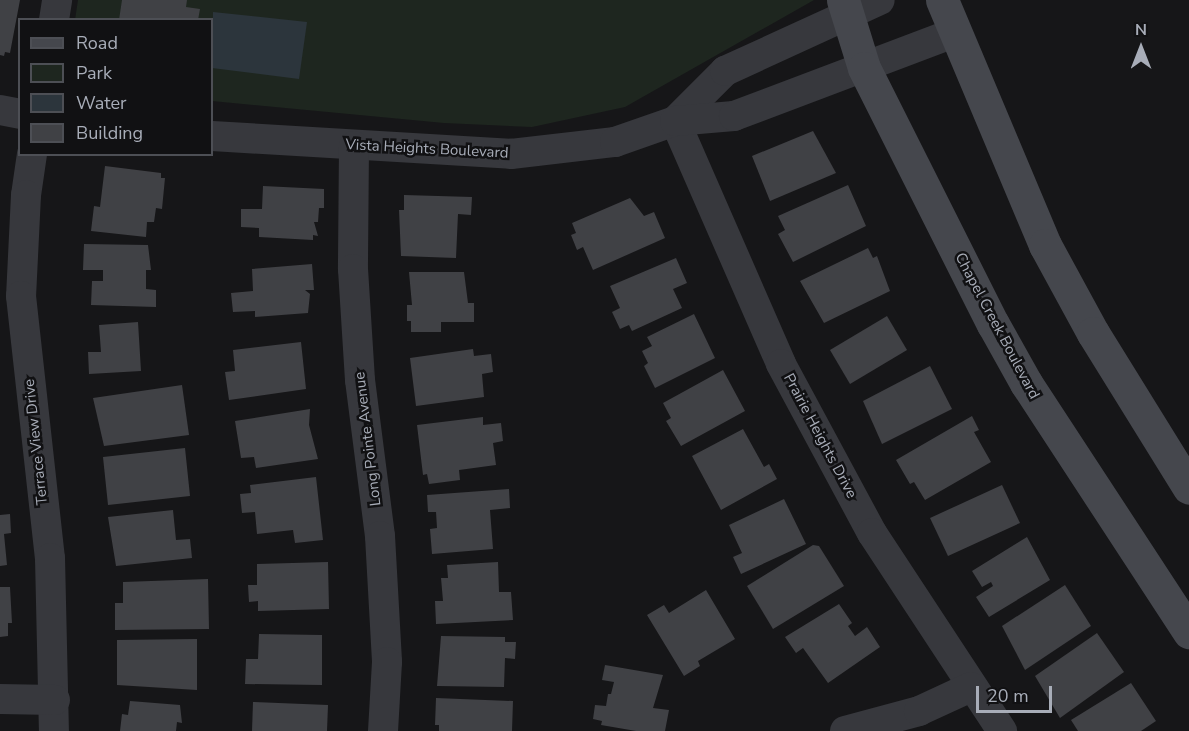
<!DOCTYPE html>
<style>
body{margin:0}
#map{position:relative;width:1189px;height:731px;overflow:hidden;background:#161618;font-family:"Nunito Sans",sans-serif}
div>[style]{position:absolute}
.green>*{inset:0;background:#1e261f}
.water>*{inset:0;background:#2c353c}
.building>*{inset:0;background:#404145}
.street>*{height:30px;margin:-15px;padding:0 15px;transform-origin:15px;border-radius:15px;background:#37383d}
.secondary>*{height:33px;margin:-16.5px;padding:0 16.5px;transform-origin:16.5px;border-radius:16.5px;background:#45474d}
span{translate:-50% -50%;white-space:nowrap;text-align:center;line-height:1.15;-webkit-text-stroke:5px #111113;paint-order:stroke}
.street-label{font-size:15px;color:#a8adb8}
.legend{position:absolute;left:18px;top:18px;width:195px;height:138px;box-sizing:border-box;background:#111113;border:2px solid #4d4f55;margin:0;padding:8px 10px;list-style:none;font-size:18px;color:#a8adb8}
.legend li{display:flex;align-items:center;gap:12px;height:30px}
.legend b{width:30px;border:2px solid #4d4f55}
.north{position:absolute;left:1111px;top:18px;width:60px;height:60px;-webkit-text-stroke:4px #111113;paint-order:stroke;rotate:0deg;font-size:16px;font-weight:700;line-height:24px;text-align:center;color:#a8adb8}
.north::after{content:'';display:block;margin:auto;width:21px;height:27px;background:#a8adb8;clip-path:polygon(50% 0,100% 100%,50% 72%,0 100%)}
.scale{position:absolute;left:976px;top:686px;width:76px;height:27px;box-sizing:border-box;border:3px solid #a8adb8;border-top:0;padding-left:8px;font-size:18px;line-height:21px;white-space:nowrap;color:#a8adb8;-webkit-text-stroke:4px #111113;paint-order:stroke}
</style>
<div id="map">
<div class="green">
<div style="clip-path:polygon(78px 0,814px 0,625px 107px,532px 127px,444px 123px,212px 101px,212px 20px,75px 20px)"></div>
</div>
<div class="water">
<div style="clip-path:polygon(213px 12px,307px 22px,299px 79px,212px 68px)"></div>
</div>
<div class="building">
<div style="clip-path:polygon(0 0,20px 0,10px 53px,5px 52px,4px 56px,0 55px)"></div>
<div style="clip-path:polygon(122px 0,187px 0,186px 7px,200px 9px,198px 20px,119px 20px)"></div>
<div style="clip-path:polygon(813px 131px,836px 173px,770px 201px,752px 156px)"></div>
<div style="clip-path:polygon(105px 166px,161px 173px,161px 178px,165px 178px,162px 209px,156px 208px,154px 222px,147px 222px,146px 237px,91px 231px,94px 206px,100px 207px)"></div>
<div style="clip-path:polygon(848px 185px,866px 226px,793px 262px,778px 234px,785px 230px,778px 216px)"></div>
<div style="clip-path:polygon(263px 186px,324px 189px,324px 208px,319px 208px,318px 222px,314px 222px,318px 236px,313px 235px,313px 240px,259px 237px,259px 228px,241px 227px,241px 209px,262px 209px)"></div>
<div style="clip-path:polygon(404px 195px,472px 197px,471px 215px,458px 214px,456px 258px,401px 256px,399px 210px,404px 210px)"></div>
<div style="clip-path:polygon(630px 198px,644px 216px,654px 212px,665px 238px,593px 270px,583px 247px,577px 250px,571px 235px,576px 233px,572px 223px)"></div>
<div style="clip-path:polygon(84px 244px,148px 245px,151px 270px,146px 270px,146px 289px,156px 290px,156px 307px,91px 305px,92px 281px,103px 281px,103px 270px,83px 270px)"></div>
<div style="clip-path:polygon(868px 248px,873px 258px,877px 256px,890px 291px,824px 323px,800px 281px)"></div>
<div style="clip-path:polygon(676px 258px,687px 283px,673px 289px,682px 308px,632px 331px,629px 325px,620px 329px,612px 312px,620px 308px,610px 286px)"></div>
<div style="clip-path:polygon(312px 264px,314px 290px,305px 290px,310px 294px,308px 313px,255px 317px,255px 311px,233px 312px,231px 293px,253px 291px,252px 269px)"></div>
<div style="clip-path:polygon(409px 272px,464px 272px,468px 303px,474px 303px,474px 322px,441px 322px,441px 332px,411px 332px,411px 321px,407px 321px,407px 305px,412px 305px)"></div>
<div style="clip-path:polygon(694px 314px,715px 358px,655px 388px,644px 366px,648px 363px,642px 351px,652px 346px,647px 337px)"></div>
<div style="clip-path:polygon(887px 316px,907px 350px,850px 384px,830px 350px)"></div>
<div style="clip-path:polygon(138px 322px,141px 371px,89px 374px,88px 352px,101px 352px,99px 325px)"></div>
<div style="clip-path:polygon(301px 342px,306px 389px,229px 400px,225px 372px,235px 371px,233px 350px)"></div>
<div style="clip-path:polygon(473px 349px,474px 356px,491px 354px,493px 372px,482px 374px,484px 397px,416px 406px,410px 358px)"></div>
<div style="clip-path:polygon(930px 366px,952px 409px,882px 444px,863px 401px)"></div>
<div style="clip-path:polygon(723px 370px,745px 411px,681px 446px,666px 421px,671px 418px,663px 403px)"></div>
<div style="clip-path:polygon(182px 385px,189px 435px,104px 446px,93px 398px)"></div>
<div style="clip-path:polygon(310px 409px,309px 425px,318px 459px,256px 468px,254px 457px,241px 458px,235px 421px)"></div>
<div style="clip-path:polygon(972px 416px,979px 430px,974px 432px,991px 462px,925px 500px,914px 482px,910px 484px,896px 460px)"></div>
<div style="clip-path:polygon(483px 417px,483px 425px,501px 423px,503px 441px,493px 443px,496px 465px,459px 470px,460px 480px,429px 484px,427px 474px,423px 475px,417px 425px)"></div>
<div style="clip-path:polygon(743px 429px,764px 467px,769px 464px,777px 479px,721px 510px,692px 456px)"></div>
<div style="clip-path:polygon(185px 448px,190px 496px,108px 505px,103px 457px)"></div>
<div style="clip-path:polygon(316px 477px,323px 540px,295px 543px,293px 530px,257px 534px,255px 512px,242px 513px,240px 494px,251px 493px,250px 485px)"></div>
<div style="clip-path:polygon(1002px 485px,1020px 523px,948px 556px,930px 518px)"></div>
<div style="clip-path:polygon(509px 489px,510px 508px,490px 510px,493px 549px,432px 554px,430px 529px,437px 528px,436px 512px,428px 512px,427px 495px)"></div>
<div style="clip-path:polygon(784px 499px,806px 544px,741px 574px,733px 557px,742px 553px,729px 525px)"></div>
<div style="clip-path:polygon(173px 510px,176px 540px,190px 539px,192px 558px,116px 566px,108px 517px)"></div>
<div style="clip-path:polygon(10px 514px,11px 533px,4px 534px,7px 565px,0 566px,0 515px)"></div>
<div style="clip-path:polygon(1027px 537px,1050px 580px,989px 617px,976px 597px,993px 586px,991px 582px,982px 587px,972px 571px)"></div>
<div style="clip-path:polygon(813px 545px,819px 546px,844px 586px,773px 629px,747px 586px)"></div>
<div style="clip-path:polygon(328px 562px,329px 609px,258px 611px,258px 601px,249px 602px,248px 585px,257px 585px,257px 564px)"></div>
<div style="clip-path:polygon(498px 562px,499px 592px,511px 592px,513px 620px,436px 624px,435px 601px,443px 601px,441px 578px,448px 578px,447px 565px)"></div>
<div style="clip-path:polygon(208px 579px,209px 629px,115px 630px,115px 603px,123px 603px,123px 582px)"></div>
<div style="clip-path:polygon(1065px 585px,1091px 626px,1025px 670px,1002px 626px)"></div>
<div style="clip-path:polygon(0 587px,10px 587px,12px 623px,8px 623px,8px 636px,0 637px)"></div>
<div style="clip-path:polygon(706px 590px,735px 639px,698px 661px,700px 666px,684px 676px,647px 615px,664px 605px,669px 613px)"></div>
<div style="clip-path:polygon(839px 604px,852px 623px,848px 626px,855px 636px,867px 627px,880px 647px,828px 683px,803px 648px,796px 653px,785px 637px)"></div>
<div style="clip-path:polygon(1097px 633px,1124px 672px,1060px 718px,1035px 676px)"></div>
<div style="clip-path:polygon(259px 634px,322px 635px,322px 685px,245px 684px,246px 659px,258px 659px)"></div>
<div style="clip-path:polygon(441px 636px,505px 637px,505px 642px,516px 642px,515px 659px,505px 658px,504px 687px,437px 686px)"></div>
<div style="clip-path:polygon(197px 639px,197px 690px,117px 685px,117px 640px)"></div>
<div style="clip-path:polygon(605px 665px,663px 675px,653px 708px,669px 710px,665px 731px,636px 731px,601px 725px,602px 721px,593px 719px,595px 705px,606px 706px,608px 694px,611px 694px,614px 682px,602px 680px)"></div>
<div style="clip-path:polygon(1131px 683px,1156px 721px,1141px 731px,1078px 731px,1071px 720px)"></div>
<div style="clip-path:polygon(436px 698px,513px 701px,512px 731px,439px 731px,439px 725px,435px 725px)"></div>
<div style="clip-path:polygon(130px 701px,180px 705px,182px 723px,177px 722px,176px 731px,120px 731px,122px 714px,128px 715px)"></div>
<div style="clip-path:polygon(253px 702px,328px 705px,327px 731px,252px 731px)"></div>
</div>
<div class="street">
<div style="left:54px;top:20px;width:20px;rotate:-81deg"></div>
<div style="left:0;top:110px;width:20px;rotate:11deg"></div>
<div style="left:675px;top:121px;width:265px;rotate:66.4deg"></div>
<div style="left:781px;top:364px;width:192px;rotate:61.7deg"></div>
<div style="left:872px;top:533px;width:237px;rotate:56.7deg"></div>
<div style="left:675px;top:121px;width:71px;rotate:-45deg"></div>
<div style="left:725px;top:71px;width:170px;rotate:-24.6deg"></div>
<div style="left:212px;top:136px;width:300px;rotate:3.4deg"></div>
<div style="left:511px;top:154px;width:105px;rotate:-6.6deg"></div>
<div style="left:615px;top:142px;width:64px;rotate:-19.3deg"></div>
<div style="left:675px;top:121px;width:59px;rotate:-4.8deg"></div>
<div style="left:734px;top:116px;width:237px;rotate:-20.7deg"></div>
<div style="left:354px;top:146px;width:123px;rotate:90.5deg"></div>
<div style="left:353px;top:269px;width:111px;rotate:86.4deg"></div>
<div style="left:360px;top:380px;width:157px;rotate:82.7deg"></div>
<div style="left:380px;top:536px;width:126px;rotate:86.8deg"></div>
<div style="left:387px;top:662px;width:69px;rotate:93.3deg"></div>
<div style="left:32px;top:154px;width:41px;rotate:98.3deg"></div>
<div style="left:26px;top:195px;width:101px;rotate:92.8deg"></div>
<div style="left:21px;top:296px;width:264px;rotate:83.7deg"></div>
<div style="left:50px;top:558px;width:173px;rotate:88.7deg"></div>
<div style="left:0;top:699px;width:55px;rotate:1deg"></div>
<div style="left:845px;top:731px;width:77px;rotate:-15.1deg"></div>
<div style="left:919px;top:711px;width:57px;rotate:-24.8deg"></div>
</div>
<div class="secondary">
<div style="left:843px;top:0;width:71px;rotate:72.8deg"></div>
<div style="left:864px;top:68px;width:287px;rotate:63.3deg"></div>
<div style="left:993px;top:324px;width:68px;rotate:60.8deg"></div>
<div style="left:1026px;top:383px;width:298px;rotate:56.8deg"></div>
<div style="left:942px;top:0;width:266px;rotate:67.2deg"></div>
<div style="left:1045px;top:245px;width:100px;rotate:61.4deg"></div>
<div style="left:1093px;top:333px;width:182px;rotate:58.2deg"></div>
</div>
<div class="street-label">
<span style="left:427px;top:149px;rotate:3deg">Vista Heights Boulevard</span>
<span style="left:997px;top:326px;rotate:62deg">Chapel Creek Boulevard</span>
<span style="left:820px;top:436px;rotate:62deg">Prairie Heights Drive</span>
<span style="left:368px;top:439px;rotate:-97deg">Long Pointe Avenue</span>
<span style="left:36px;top:442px;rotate:-96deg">Terrace View Drive</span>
</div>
<ul class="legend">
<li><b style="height:8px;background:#45474d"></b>Road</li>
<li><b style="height:16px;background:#1e261f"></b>Park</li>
<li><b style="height:16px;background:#2c353c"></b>Water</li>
<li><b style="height:16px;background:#404145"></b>Building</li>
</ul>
<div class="north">N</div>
<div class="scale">20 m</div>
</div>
